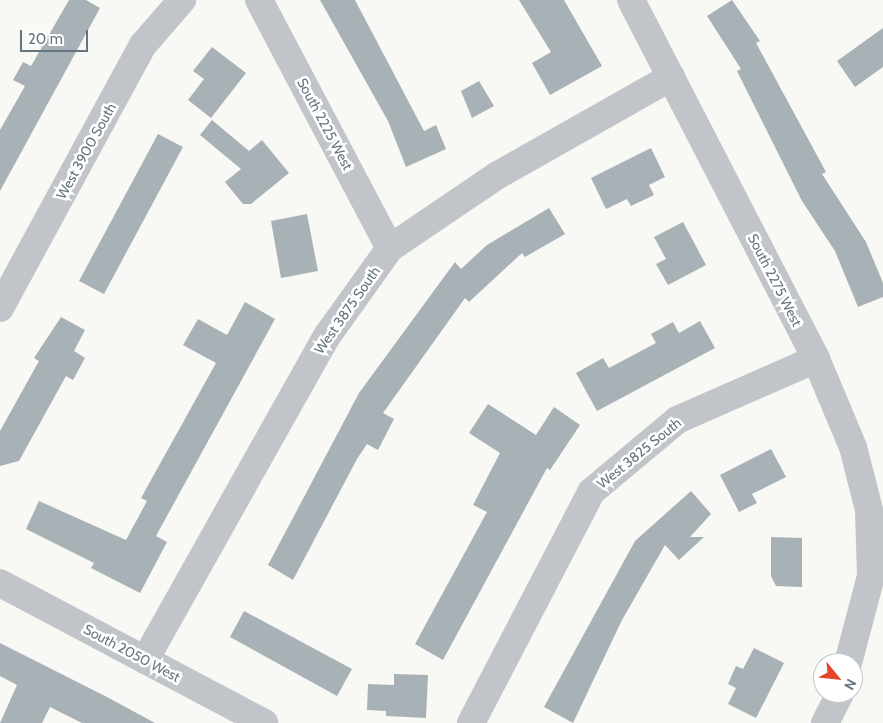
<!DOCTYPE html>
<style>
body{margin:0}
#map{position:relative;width:883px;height:723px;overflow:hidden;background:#f8f8f5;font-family:Cabin,sans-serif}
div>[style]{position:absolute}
.building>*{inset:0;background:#a8b1b6}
.minor>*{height:28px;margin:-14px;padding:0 14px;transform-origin:14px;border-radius:14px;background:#c1c5c9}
span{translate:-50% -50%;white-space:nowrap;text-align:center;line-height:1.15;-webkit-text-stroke:5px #fff;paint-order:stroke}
.street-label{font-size:14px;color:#637580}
.north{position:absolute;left:813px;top:653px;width:50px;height:50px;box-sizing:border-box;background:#fff;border:1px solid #c1c8cc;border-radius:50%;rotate:118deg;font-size:14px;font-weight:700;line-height:20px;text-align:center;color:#637580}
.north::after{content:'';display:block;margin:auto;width:18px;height:22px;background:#e3472a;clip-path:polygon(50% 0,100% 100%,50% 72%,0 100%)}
.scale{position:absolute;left:20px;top:30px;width:68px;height:22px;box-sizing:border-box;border:2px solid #637580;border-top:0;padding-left:6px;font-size:15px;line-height:18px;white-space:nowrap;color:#637580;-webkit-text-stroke:4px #fff;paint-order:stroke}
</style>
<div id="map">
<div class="building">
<div style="clip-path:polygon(69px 0,86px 0,100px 8px,0 191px,0 130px,25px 86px,13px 80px,23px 62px,31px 66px)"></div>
<div style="clip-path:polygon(320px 0,355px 0,424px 131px,436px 125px,446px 149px,406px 167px,388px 121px)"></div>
<div style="clip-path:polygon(519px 0,564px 0,602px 66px,550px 95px,532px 63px,551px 52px)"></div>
<div style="clip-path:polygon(732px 0,760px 41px,756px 43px,826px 172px,822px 174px,866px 242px,883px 283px,883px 297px,858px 307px,835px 251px,802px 201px,737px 71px,741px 69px,707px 16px)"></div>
<div style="clip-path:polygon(883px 28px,883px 67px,855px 87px,837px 61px)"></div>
<div style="clip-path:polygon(212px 47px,246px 73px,211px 118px,188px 100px,204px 79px,193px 71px)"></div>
<div style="clip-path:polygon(479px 81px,494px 106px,472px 118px,461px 91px)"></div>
<div style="clip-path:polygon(212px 120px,249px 151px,262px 140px,289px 173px,251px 204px,243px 204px,225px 182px,241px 169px,200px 135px)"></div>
<div style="clip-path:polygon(158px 134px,183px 147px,104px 294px,79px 281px)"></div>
<div style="clip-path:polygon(651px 148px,665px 177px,649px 185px,654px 195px,631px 206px,627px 199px,606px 209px,591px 178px)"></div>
<div style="clip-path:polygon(549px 208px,565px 234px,525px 257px,522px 253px,469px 302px,465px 298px,383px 413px,394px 419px,378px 450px,367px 444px,357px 459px,293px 580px,268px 565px,359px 393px,455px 262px,461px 269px,487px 245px)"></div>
<div style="clip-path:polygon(307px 214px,318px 271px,281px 278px,271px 221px)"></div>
<div style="clip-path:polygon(683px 222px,706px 265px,668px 285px,656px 264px,666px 259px,654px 237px)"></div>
<div style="clip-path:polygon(245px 302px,275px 319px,156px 536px,167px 542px,140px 593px,91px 568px,94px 563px,26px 529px,39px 501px,126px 540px,147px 501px,141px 498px,216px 363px,183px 345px,198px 319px,227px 335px)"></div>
<div style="clip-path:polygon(61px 317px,85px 330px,74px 351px,85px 358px,73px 380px,66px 376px,19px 461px,0 466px,0 431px,39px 361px,34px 358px)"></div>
<div style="clip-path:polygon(700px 321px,715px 348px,597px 411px,576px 373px,603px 358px,609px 368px,656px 343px,651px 334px,673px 322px,679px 333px)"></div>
<div style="clip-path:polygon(488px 404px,536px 435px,554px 407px,580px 425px,550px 470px,547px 468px,443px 660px,415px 644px,487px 512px,473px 505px,500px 453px,469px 433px)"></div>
<div style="clip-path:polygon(771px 449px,786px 477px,752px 494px,757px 503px,739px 512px,720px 475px)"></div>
<div style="clip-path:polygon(691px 491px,711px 514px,690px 537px,704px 537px,679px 560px,665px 545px,622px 620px,573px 723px,544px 707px,635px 541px)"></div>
<div style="clip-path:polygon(771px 537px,802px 538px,802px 587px,776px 586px,771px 576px)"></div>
<div style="clip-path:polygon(244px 611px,352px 669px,337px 696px,230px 637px)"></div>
<div style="clip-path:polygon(0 643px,107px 697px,155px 723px,82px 723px,50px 707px,42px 723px,0 723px,17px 685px,0 676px)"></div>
<div style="clip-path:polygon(754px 648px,784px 663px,756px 718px,728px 704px,736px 688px,728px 684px,736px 666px,743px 669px)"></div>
<div style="clip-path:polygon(394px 674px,428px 675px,426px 718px,386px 716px,386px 711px,367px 710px,368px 684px,394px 685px)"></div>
</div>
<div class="minor">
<div style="left:259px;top:0;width:280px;rotate:62.2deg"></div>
<div style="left:631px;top:0;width:404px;rotate:62.7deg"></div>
<div style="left:816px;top:359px;width:95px;rotate:67.2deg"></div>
<div style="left:853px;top:447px;width:65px;rotate:75.7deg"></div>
<div style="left:869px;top:510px;width:66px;rotate:88.3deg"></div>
<div style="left:871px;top:576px;width:90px;rotate:104.8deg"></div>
<div style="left:0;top:308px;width:299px;rotate:-61.5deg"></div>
<div style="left:143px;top:45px;width:60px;rotate:-49.1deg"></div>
<div style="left:0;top:583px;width:299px;rotate:27.9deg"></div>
<div style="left:145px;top:660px;width:372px;rotate:-60.7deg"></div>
<div style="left:327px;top:336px;width:108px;rotate:-54.4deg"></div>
<div style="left:390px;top:248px;width:130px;rotate:-34.1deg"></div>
<div style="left:498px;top:175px;width:199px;rotate:-29.5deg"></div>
<div style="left:471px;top:723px;width:260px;rotate:-62.5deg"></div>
<div style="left:591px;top:492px;width:112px;rotate:-39.9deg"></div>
<div style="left:677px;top:420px;width:152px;rotate:-23.7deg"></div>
<div style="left:825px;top:723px;width:34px;rotate:-63deg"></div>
</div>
<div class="street-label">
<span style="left:325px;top:124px;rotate:62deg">South 2225 West</span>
<span style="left:86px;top:151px;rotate:-61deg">West 3900 South</span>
<span style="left:775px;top:280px;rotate:63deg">South 2275 West</span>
<span style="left:347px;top:310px;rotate:-55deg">West 3875 South</span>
<span style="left:639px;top:453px;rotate:-39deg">West 3825 South</span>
<span style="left:132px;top:653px;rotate:28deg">South 2050 West</span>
</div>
<div class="north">N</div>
<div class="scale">20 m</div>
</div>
